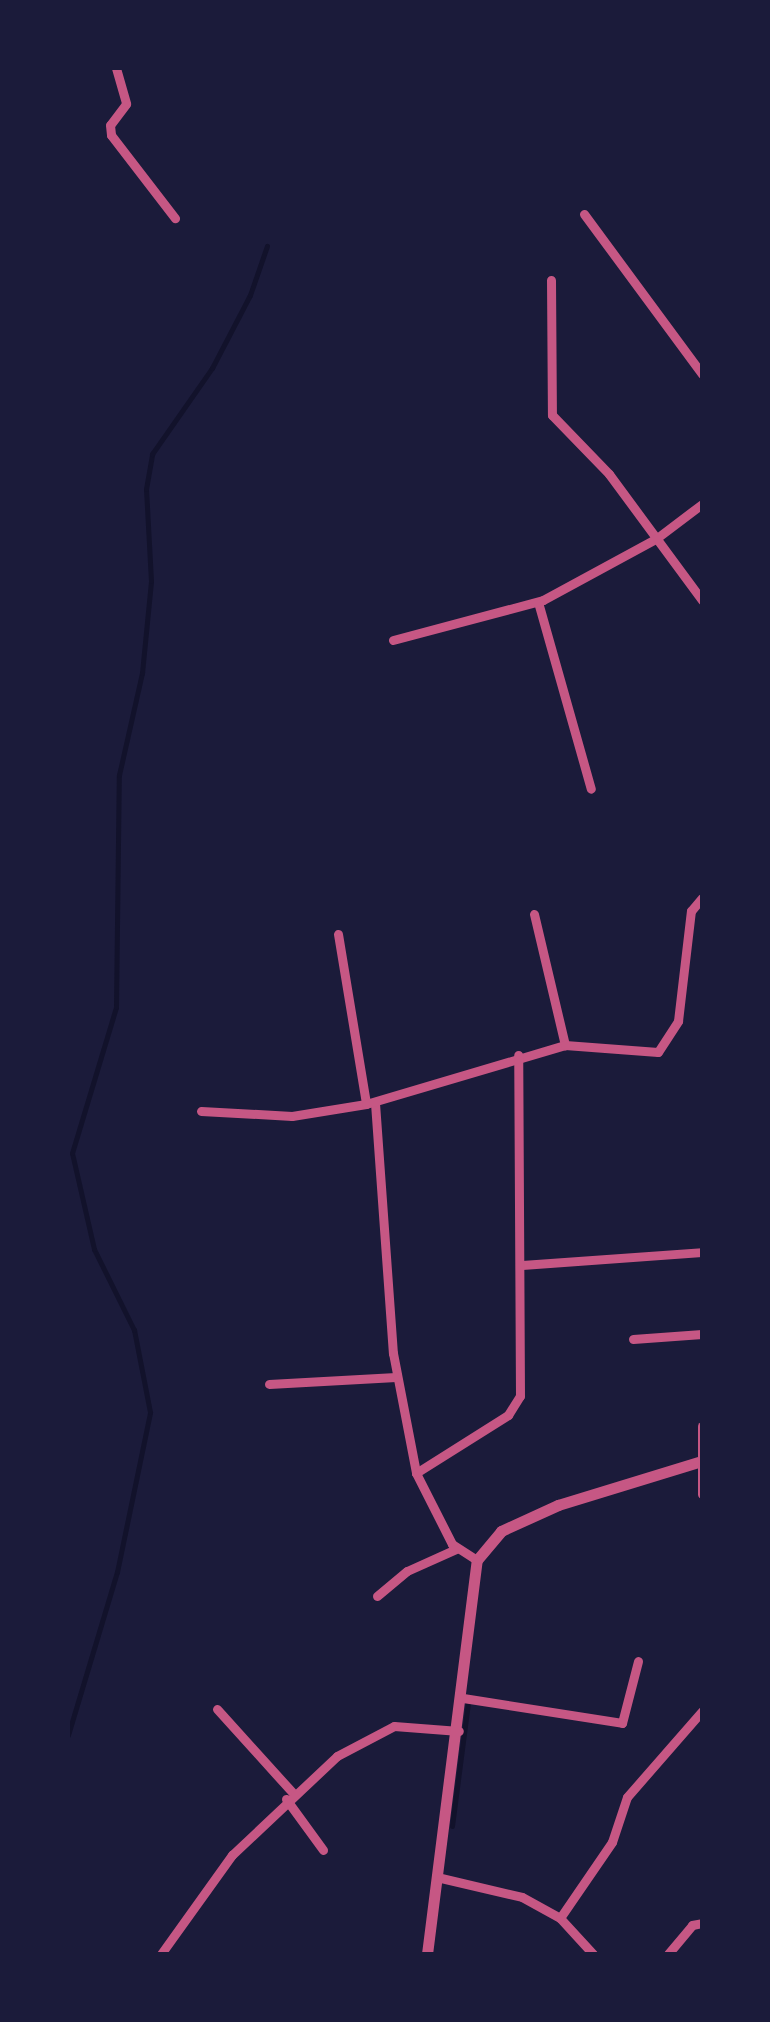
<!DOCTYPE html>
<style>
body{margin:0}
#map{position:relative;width:770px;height:2022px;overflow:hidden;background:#1b1b3a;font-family:"DejaVu Sans",sans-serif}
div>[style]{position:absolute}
.stream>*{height:5px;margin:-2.5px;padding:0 2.5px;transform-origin:2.5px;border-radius:2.5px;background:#12122b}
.minor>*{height:9px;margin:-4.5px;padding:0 4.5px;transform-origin:4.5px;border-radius:4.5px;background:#c65784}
.tertiary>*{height:11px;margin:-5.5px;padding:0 5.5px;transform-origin:5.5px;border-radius:5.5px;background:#c65784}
span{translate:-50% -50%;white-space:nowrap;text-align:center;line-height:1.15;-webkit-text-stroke:8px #1b1b3a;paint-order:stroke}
.frame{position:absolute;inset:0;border:70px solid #1b1b3a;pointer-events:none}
</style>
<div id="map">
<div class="stream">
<div style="left:68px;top:1735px;width:170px;rotate:-73.3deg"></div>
<div style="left:117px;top:1572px;width:163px;rotate:-78.3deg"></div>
<div style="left:150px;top:1412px;width:84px;rotate:-101deg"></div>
<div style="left:134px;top:1330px;width:90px;rotate:-116.3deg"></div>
<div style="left:94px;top:1249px;width:98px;rotate:-102.9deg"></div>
<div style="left:72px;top:1153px;width:152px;rotate:-73.2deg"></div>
<div style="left:116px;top:1007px;width:232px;rotate:-89.3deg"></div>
<div style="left:119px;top:775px;width:105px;rotate:-77.3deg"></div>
<div style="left:142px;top:673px;width:92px;rotate:-84.4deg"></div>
<div style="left:151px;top:581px;width:92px;rotate:-93.1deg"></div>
<div style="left:146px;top:489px;width:36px;rotate:-80deg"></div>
<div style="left:152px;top:454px;width:105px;rotate:-55.1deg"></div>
<div style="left:212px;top:368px;width:82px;rotate:-62.5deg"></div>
<div style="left:250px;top:295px;width:52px;rotate:-70.9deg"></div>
<div style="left:452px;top:1826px;width:125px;rotate:-82.6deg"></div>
</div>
<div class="minor">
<div style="left:116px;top:68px;width:37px;rotate:74deg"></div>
<div style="left:126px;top:104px;width:26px;rotate:127deg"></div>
<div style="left:110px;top:125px;width:10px;rotate:84deg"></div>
<div style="left:111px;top:135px;width:105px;rotate:52.4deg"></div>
<div style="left:584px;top:214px;width:199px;rotate:53.6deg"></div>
<div style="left:551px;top:280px;width:135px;rotate:89.6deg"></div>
<div style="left:552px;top:415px;width:82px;rotate:46deg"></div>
<div style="left:609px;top:474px;width:157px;rotate:53.6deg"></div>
<div style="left:538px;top:602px;width:194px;rotate:74.2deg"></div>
<div style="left:393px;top:640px;width:155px;rotate:-14.9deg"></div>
<div style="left:543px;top:600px;width:130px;rotate:-28.5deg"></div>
<div style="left:657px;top:538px;width:56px;rotate:-37.1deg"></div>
<div style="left:534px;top:914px;width:135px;rotate:76.7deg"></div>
<div style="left:338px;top:934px;width:172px;rotate:80.6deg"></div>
<div style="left:375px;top:1103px;width:251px;rotate:85.9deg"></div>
<div style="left:393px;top:1353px;width:122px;rotate:79.1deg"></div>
<div style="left:416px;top:1473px;width:80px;rotate:63.1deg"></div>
<div style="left:452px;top:1544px;width:30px;rotate:33deg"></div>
<div style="left:201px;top:1111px;width:91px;rotate:3.1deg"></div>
<div style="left:292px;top:1116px;width:75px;rotate:-9.2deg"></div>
<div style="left:366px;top:1104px;width:208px;rotate:-16.5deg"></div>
<div style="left:565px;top:1045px;width:93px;rotate:4.3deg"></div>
<div style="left:658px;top:1052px;width:37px;rotate:-57deg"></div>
<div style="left:678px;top:1021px;width:111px;rotate:-83.3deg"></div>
<div style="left:691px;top:911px;width:17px;rotate:-50deg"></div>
<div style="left:522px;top:1265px;width:180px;rotate:-4.1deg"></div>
<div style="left:633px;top:1339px;width:69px;rotate:-4.1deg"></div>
<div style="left:269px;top:1384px;width:127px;rotate:-3.2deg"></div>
<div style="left:702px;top:1426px;width:68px;rotate:90deg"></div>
<div style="left:416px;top:1473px;width:109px;rotate:-32.2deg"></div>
<div style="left:508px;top:1415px;width:22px;rotate:-58deg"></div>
<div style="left:520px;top:1396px;width:341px;rotate:-90.3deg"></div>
<div style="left:377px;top:1596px;width:39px;rotate:-40deg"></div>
<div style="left:407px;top:1571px;width:54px;rotate:-24.2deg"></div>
<div style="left:463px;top:1698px;width:161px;rotate:8.9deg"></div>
<div style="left:622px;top:1723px;width:64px;rotate:-75.5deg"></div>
<div style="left:217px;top:1709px;width:113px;rotate:47.9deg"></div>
<div style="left:286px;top:1799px;width:63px;rotate:54deg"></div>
<div style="left:441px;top:1878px;width:83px;rotate:13.2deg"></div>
<div style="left:522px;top:1897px;width:43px;rotate:28.9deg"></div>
<div style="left:560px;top:1918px;width:49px;rotate:47.5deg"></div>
<div style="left:560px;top:1918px;width:92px;rotate:-55.6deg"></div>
<div style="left:612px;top:1842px;width:47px;rotate:-71.6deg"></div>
<div style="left:627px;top:1797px;width:114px;rotate:-48.9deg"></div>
<div style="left:161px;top:1954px;width:122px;rotate:-54.4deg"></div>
<div style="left:232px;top:1855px;width:144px;rotate:-43.3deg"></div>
<div style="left:337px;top:1756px;width:64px;rotate:-27.8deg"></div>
<div style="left:394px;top:1726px;width:65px;rotate:4.4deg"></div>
<div style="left:668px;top:1954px;width:38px;rotate:-50deg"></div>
<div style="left:692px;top:1925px;width:10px;rotate:-11deg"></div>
</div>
<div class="tertiary">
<div style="left:427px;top:1954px;width:397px;rotate:-82.8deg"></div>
<div style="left:477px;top:1560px;width:38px;rotate:-50deg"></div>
<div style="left:501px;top:1531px;width:63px;rotate:-24.5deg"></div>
<div style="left:558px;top:1505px;width:151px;rotate:-17deg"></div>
</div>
<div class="frame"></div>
</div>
